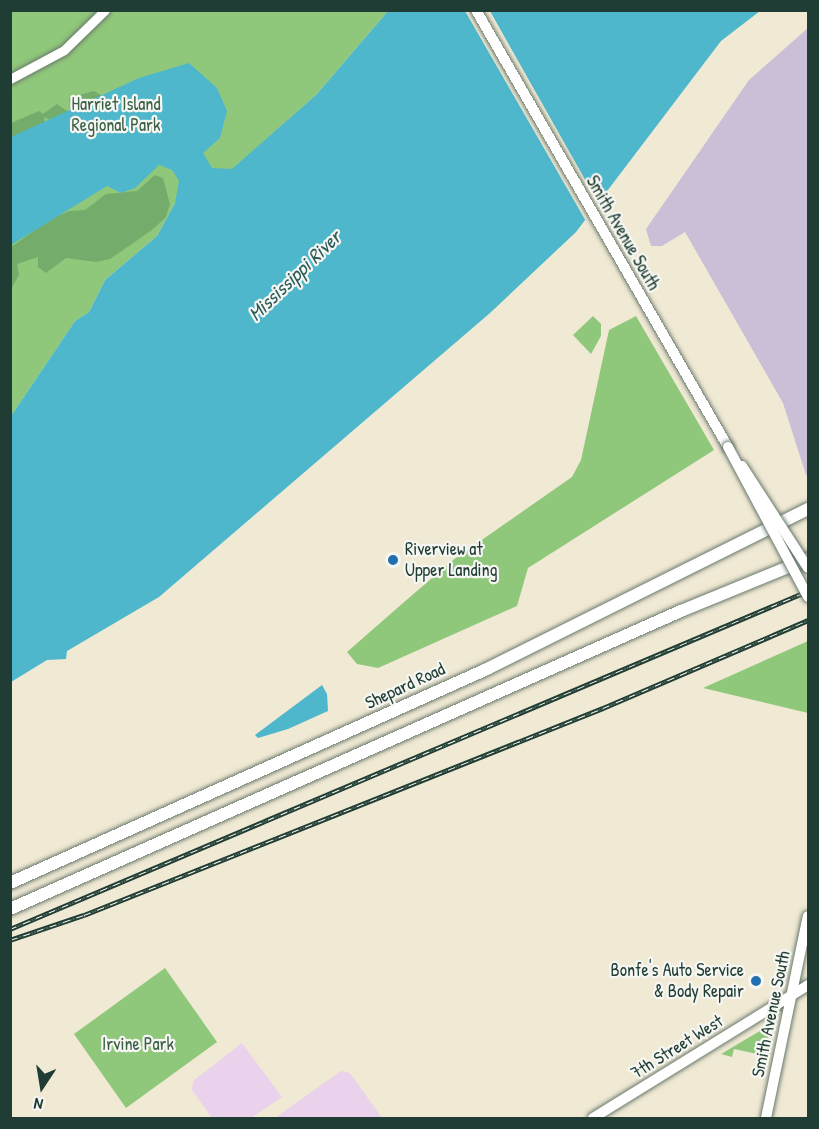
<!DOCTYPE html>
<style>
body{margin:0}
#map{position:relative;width:819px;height:1129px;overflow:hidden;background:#f0e9d4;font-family:"Patrick Hand",sans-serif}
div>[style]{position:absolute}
.built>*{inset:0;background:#ead1ec}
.industrial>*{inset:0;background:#cabfd6}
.green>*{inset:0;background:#90c87b}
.forest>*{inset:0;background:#74ac6b}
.water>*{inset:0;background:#4eb7cc}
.pier>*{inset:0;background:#f0e9d4}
.roads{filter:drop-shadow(0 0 2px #68796c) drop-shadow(0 0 2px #68796c)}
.tertiary>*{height:9px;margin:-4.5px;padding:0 4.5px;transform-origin:4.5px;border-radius:4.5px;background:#fff}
.secondary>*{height:10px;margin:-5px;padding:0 5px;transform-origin:5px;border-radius:5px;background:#fff}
.trunk>*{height:12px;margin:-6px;padding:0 6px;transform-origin:6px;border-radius:6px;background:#fff}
.rail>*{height:4.5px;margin-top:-2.25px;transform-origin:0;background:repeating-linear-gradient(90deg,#f6f6f2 0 7px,#1f3d34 0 14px);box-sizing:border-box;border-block:2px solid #1f3d34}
.bridges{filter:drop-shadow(0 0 2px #68796c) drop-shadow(0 0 2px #68796c)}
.secondary-bridge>*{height:10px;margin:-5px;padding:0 5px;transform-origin:5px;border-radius:5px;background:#fff}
.dots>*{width:16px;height:16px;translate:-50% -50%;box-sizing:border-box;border:3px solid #f6f6f2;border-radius:50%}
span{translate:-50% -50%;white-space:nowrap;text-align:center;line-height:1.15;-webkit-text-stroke:4.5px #f6f6f2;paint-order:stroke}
.park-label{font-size:18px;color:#3b6046}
.street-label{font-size:18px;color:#1f3d34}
.poi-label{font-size:18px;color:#1f3d34}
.left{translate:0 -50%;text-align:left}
.right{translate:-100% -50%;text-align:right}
.water-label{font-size:20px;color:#2b5c5a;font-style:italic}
.frame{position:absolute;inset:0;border:12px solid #1f3d34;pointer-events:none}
.north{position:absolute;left:12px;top:1057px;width:60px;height:60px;-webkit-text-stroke:4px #f6f6f2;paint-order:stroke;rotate:192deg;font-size:16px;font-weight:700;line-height:24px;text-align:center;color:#1f3d34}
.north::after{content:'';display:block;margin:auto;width:21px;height:27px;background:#1f3d34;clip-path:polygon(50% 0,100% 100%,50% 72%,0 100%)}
</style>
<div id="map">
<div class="built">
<div style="clip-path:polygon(242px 1043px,282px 1097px,251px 1118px,212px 1118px,192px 1090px,193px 1081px)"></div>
<div style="clip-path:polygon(341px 1071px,350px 1073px,382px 1118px,275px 1118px)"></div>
</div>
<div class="industrial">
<div style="clip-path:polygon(808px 28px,808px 473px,806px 475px,783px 403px,685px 232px,662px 246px,651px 246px,646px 229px,749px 80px)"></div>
</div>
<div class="green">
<div style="clip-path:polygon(10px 11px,388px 11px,316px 95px,233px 169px,175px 203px,157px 236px,105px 280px,89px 312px,75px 321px,11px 416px)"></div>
<div style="clip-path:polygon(593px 316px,601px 324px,601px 336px,591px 354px,573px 335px)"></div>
<div style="clip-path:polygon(636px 316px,714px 450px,528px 568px,517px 606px,378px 668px,357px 664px,347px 652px,403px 603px,453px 560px,572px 477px,581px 460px,609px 330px)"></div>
<div style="clip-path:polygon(808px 641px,808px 713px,703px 688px)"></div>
<div style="clip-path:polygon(165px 968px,217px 1042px,126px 1108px,74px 1034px)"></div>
<div style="clip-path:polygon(770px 1025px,766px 1056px,734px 1049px,732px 1057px,721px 1054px)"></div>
</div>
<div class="forest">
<div style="clip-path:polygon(94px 91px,104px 97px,73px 111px,70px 109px,69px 98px)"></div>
<div style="clip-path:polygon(57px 104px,70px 113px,50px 120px,44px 117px,45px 123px,11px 139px,11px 123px,39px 111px,43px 114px)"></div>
<div style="clip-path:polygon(155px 175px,163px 178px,170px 204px,166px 217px,152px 230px,110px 259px,96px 262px,66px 258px,46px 273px,38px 267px,38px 257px,17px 264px,19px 275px,11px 289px,11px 247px,51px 219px,69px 211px,85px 210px,106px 194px,137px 191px)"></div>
</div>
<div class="water">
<div style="clip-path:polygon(388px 11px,760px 11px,721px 41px,576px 232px,490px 313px,159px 597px,67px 651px,66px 659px,47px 660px,11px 682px,11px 416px,75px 321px,89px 312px,105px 280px,157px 236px,175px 203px,179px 181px,172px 170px,159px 165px,135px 188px,121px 193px,107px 186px,11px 245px,11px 137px,139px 78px,189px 63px,217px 88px,227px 111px,220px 138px,203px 153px,212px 168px,232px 169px,316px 95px)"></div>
<div style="clip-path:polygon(322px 685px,327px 694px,328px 711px,288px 729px,258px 738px,255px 735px)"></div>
</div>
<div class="pier">
<div style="clip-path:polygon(465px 11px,490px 11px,600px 206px,587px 223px)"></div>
</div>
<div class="roads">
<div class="tertiary">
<div style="left:10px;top:79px;width:61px;rotate:-28.2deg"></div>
<div style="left:64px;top:50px;width:57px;rotate:-44.3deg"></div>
</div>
<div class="secondary">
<div style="left:476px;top:10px;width:504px;rotate:60.03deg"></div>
<div style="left:593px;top:1118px;width:253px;rotate:-31.7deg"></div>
<div style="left:766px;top:1118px;width:206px;rotate:-78.3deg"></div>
</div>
<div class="trunk">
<div style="left:10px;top:883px;width:523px;rotate:-24.16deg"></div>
<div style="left:487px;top:669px;width:359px;rotate:-26.5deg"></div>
<div style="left:10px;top:909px;width:734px;rotate:-23.95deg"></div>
<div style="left:681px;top:611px;width:137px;rotate:-22.3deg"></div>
</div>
</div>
<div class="rail">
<div style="left:10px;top:929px;width:867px;rotate:-22.96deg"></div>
<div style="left:10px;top:940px;width:78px;rotate:-18.7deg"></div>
<div style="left:84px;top:915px;width:559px;rotate:-21.74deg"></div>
<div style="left:603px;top:708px;width:223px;rotate:-23.2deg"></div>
</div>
<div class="bridges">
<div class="secondary-bridge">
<div style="left:728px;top:447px;width:170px;rotate:61.9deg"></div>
<div style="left:742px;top:466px;width:121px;rotate:57.1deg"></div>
</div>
</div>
<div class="dots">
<div style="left:393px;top:560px;background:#1f6fb2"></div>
<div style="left:756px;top:981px;background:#1f6fb2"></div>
</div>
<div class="park-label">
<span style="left:116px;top:115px">Harriet Island<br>Regional Park</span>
<span style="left:138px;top:1044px">Irvine Park</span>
</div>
<div class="street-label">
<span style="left:623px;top:233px;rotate:60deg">Smith Avenue South</span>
<span style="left:405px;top:686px;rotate:-25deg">Shepard Road</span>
<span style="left:771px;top:1014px;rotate:-78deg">Smith Avenue South</span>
<span style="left:677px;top:1047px;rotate:-32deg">7th Street West</span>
</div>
<div class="poi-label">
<span class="left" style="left:405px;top:560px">Riverview at<br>Upper Landing</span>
<span class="right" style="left:744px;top:981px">Bonfe's Auto Service<br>&amp; Body Repair</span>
</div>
<div class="water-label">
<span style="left:294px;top:275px;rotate:-44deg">Mississippi River</span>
</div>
<div class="frame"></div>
<div class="north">N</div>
</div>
